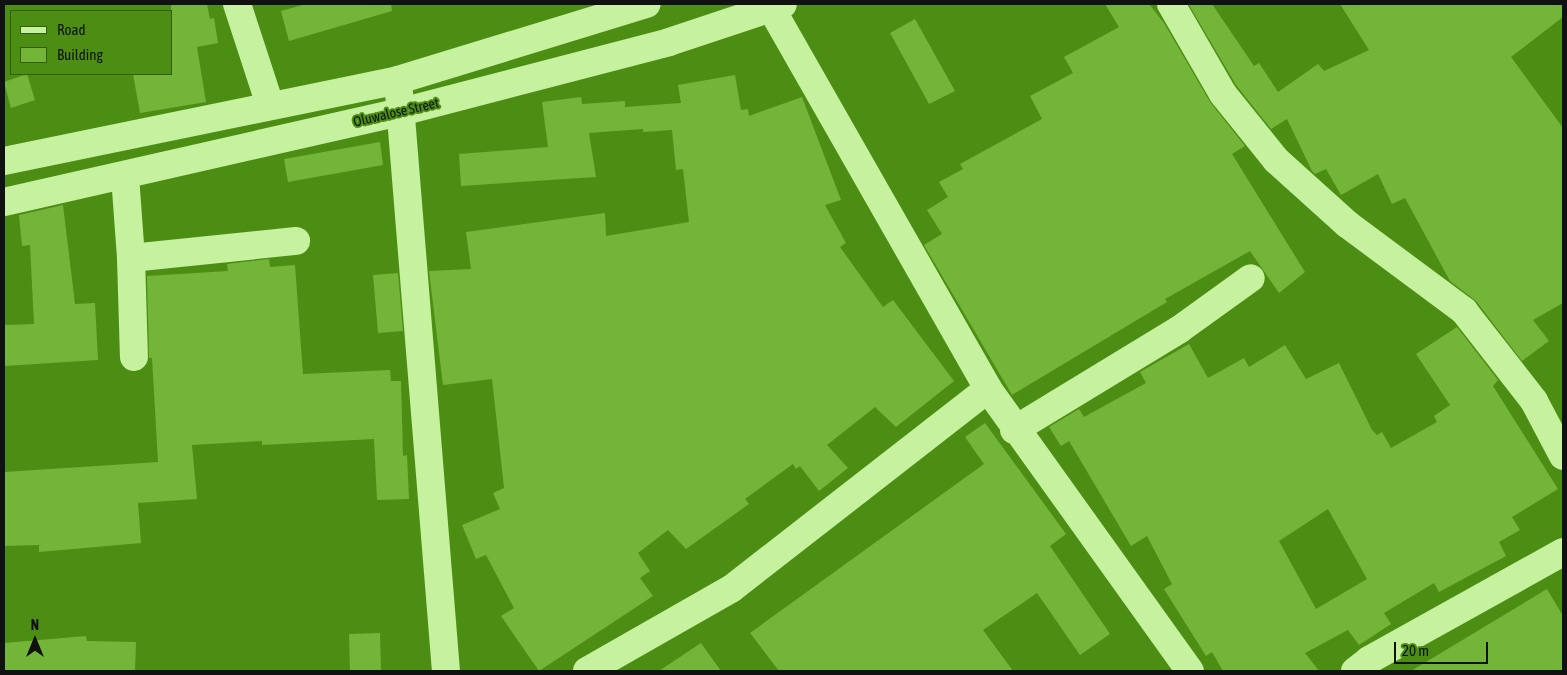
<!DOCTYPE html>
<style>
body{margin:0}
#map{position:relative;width:1567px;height:675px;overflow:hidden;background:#4c8e14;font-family:"Asap Condensed",sans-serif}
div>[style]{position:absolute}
.building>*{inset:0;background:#73b538}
.minor>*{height:28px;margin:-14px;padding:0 14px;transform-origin:14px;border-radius:14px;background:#c6f19f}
.tertiary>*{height:28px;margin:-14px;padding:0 14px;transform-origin:14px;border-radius:14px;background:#c6f19f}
span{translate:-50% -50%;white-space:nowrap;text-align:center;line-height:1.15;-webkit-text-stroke:4px #4c8e14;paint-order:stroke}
.street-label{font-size:14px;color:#111}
.frame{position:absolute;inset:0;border:5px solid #111;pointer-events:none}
.legend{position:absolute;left:10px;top:10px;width:162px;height:65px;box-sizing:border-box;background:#4c8e14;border:1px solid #345c13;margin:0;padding:6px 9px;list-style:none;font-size:15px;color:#111}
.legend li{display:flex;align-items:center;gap:10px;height:25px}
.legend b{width:25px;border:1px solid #345c13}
.north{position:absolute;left:10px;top:615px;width:50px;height:50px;-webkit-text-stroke:4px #4c8e14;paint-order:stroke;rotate:0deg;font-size:14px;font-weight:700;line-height:20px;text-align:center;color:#111}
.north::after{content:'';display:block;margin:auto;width:18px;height:22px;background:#111;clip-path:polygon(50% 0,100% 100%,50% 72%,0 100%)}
.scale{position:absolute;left:1394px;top:642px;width:94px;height:22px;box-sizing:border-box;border:2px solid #111;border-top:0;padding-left:6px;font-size:15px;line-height:18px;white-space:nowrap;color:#111;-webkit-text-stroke:4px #4c8e14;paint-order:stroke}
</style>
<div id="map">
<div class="building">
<div style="clip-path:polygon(171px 4px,207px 4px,210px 19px,214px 18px,218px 43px,197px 47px,206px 102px,140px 113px,133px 74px,171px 74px)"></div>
<div style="clip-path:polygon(306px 4px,391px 4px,392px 11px,289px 41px,281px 11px)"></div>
<div style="clip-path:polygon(1105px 4px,1149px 4px,1164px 23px,1210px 102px,1245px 146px,1232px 154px,1305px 272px,1279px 293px,1250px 251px,1165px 299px,1167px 302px,1012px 395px,924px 245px,942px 234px,927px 210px,948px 197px,939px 182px,963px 169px,960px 164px,1042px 119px,1030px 96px,1073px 73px,1064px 57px,1119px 27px)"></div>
<div style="clip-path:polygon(1212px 4px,1254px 66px,1259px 63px,1278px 92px,1318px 64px,1324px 71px,1369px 50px,1340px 4px,1563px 4px,1563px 17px,1511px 57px,1563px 128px,1563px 303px,1533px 320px,1549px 341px,1522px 361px,1476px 301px,1450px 281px,1405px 198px,1392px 204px,1378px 174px,1341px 195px,1326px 169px,1315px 174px,1312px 171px,1287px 119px,1271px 129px,1236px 85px,1189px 5px)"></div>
<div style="clip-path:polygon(915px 19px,955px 91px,929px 104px,890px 33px)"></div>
<div style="clip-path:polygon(27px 74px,35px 100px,11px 108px,4px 82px)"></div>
<div style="clip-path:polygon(735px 75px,741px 110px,748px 109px,749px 116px,802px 97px,841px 200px,825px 205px,846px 243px,840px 247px,883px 307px,893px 300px,954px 381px,896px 427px,875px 407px,827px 445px,848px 468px,819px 491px,800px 466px,796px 469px,793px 464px,745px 499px,749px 504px,686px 549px,668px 530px,638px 553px,650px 571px,640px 578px,653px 596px,539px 671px,501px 616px,514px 608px,486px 555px,476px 559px,462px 525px,500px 509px,493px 493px,504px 488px,492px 379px,443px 385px,429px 271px,471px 269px,466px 232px,605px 213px,606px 236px,689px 222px,683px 169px,676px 170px,672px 130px,643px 132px,643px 129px,589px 133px,596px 177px,461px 186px,459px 154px,548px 147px,542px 102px,581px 97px,582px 104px,625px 101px,625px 107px,681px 103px,678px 85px)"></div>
<div style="clip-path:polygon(380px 142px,383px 165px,288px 182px,284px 159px)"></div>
<div style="clip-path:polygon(63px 205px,75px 304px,95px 303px,98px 360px,4px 366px,4px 325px,34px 324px,30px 245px,22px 246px,19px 215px)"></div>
<div style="clip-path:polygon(269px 259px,270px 267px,295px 265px,303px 374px,390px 370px,391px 381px,401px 381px,403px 456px,407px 455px,409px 499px,377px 500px,374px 439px,262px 445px,262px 441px,192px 445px,197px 499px,138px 503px,141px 543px,39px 552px,39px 545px,4px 546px,4px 472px,158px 462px,152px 358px,149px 358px,147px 276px,228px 271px,227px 264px)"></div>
<div style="clip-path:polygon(398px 273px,403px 331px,378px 333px,373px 275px)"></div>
<div style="clip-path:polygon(evenodd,1457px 327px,1498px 380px,1493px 386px,1558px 489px,1512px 517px,1520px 530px,1499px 542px,1506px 556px,1439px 592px,1434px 583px,1384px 613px,1391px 624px,1359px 645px,1348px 630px,1305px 653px,1319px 671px,1223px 671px,1212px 652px,1206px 656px,1164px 589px,1172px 584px,1147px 536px,1131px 546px,1069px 441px,1061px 446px,1049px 427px,1079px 409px,1084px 417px,1146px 383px,1140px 372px,1189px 344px,1208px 378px,1244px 358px,1249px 367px,1285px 345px,1306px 379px,1339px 363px,1372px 430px,1377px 435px,1382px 432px,1391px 448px,1437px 422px,1434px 416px,1450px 405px,1416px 354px,1457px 327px,1328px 509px,1367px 579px,1316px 609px,1279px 541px,1328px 509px)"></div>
<div style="clip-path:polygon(985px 423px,1066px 534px,1050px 546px,1110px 634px,1080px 655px,1037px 593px,983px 630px,1013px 671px,779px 671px,750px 633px,984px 464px,965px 437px)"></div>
<div style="clip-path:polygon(1547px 589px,1563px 616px,1563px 671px,1411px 671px)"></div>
<div style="clip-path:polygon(380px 633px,381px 671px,350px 671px,349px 634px)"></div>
<div style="clip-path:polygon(86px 636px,87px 641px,136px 642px,135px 671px,4px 671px,4px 643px)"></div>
<div style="clip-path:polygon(701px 643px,721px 671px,659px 671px)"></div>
</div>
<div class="minor">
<div style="left:237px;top:4px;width:106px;rotate:71.9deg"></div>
<div style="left:1171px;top:4px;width:104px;rotate:60deg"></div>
<div style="left:1223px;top:94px;width:85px;rotate:51.2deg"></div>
<div style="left:1276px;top:160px;width:96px;rotate:42deg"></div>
<div style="left:1347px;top:224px;width:146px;rotate:36.6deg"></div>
<div style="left:1464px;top:311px;width:114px;rotate:52.1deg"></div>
<div style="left:1534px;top:401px;width:62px;rotate:62.2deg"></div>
<div style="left:771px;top:8px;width:438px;rotate:60.3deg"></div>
<div style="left:988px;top:389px;width:347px;rotate:54.4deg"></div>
<div style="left:398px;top:80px;width:593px;rotate:85.36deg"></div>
<div style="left:125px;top:176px;width:82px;rotate:85.8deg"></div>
<div style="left:131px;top:258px;width:166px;rotate:-5.9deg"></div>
<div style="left:131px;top:258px;width:99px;rotate:88.3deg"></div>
<div style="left:1014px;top:430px;width:194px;rotate:-31.3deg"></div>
<div style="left:1180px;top:329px;width:87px;rotate:-35.7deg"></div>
<div style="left:587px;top:671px;width:166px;rotate:-29.7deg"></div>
<div style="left:731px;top:589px;width:326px;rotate:-37.9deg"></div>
<div style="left:1355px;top:671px;width:18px;rotate:-38deg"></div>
<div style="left:1369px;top:660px;width:222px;rotate:-29.1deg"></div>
</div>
<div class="tertiary">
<div style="left:4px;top:161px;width:402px;rotate:-11.6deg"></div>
<div style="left:398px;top:80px;width:260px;rotate:-17deg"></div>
<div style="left:4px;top:202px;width:407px;rotate:-12.8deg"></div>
<div style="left:401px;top:112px;width:277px;rotate:-14.6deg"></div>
<div style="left:669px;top:42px;width:120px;rotate:-18.4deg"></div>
</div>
<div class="street-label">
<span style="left:396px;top:112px;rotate:-13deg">Oluwalose Street</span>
</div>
<div class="frame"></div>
<ul class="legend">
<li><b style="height:6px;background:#c6f19f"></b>Road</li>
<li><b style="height:14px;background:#73b538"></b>Building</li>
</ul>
<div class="north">N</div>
<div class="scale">20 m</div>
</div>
